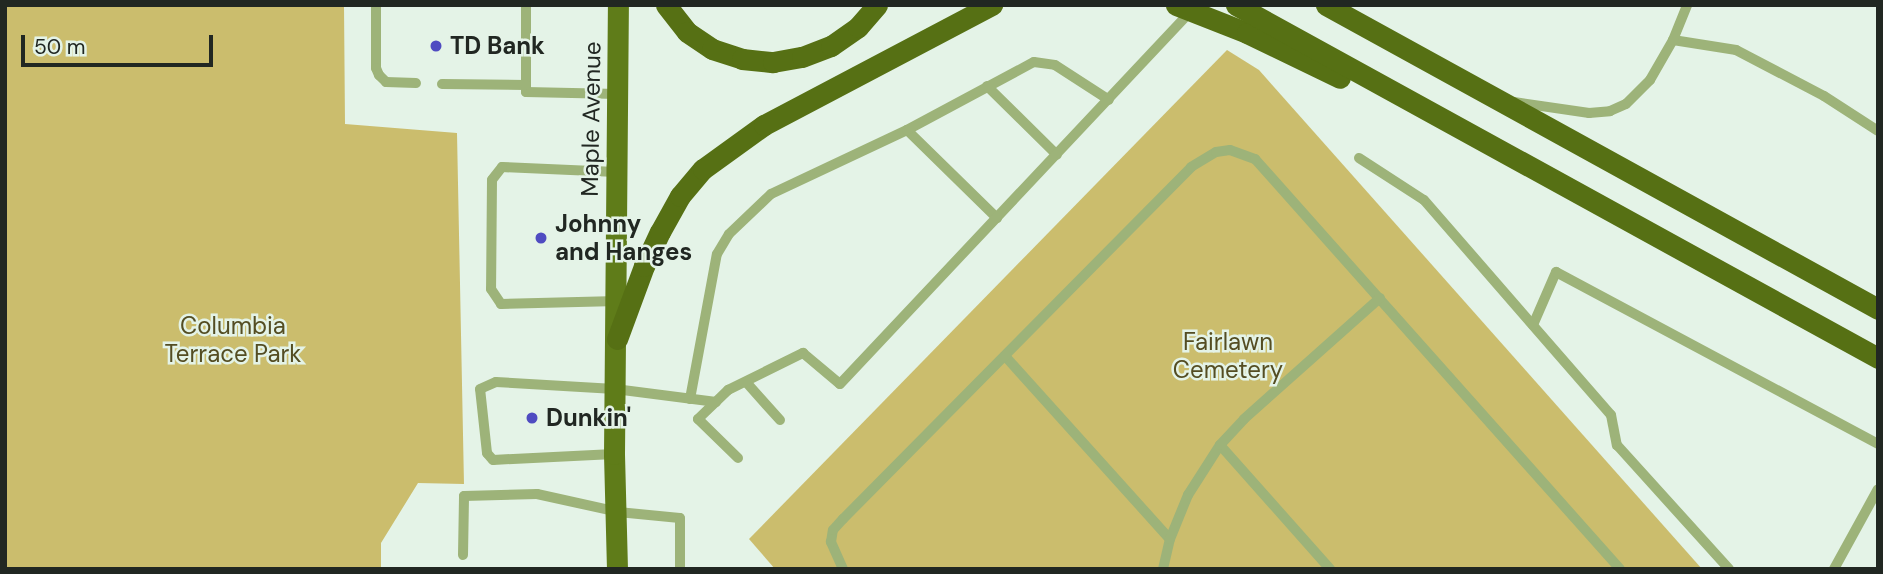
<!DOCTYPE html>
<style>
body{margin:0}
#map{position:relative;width:1883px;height:574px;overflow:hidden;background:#e4f3e7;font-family:"DM Sans",sans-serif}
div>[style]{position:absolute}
.green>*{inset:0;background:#cbbd6d}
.service>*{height:10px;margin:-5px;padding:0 5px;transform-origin:5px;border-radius:5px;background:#9db379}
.primary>*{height:21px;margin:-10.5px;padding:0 10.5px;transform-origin:10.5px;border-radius:10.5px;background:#5f7c19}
.trunk>*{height:21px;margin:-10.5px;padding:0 10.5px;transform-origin:10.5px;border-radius:10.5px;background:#567014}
.dots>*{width:19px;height:19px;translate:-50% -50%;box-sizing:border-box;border:4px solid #e4f3e7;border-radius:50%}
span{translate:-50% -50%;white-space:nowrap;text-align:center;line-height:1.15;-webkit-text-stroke:5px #e4f3e7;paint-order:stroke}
.poi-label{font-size:24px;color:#212722;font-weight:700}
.left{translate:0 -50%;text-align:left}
.street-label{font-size:24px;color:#212722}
.park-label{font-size:24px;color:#544d22}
.frame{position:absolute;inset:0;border:7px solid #212722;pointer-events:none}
.scale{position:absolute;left:21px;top:35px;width:192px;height:32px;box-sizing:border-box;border:4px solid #212722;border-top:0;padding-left:9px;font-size:21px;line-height:24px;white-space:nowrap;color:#212722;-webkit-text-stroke:5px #e4f3e7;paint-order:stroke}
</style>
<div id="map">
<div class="green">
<div style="clip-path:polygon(5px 5px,344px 5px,345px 124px,457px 133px,464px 484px,418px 483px,381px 543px,381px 569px,5px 569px)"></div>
<div style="clip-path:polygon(1227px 50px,1259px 70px,1702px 569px,775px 569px,749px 539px)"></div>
</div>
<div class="service">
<div style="left:376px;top:5px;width:63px;rotate:90deg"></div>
<div style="left:376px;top:68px;width:8px;rotate:67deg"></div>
<div style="left:379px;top:75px;width:10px;rotate:45deg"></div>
<div style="left:386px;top:82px;width:30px;rotate:2deg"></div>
<div style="left:526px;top:5px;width:87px;rotate:90deg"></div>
<div style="left:526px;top:92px;width:92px;rotate:1.2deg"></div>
<div style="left:1673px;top:40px;width:64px;rotate:9deg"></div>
<div style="left:1736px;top:50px;width:99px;rotate:27.6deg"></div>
<div style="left:1824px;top:96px;width:64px;rotate:32.9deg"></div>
<div style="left:442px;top:84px;width:84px;rotate:0.7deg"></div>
<div style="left:987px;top:86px;width:98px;rotate:44.6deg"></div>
<div style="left:1514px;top:102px;width:76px;rotate:8.3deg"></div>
<div style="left:1589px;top:113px;width:21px;rotate:-5deg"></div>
<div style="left:1610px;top:111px;width:17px;rotate:-24deg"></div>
<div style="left:1626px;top:104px;width:34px;rotate:-45deg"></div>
<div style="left:1650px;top:80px;width:46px;rotate:-60.1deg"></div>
<div style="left:1673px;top:40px;width:38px;rotate:-68deg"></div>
<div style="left:907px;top:130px;width:126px;rotate:44.4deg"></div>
<div style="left:1359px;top:158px;width:77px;rotate:32.9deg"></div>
<div style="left:1424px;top:200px;width:285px;rotate:49deg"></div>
<div style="left:1611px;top:415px;width:31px;rotate:79deg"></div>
<div style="left:1617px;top:445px;width:167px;rotate:47.9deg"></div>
<div style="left:616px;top:172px;width:114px;rotate:-177.5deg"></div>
<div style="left:502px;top:167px;width:16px;rotate:128deg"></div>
<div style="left:492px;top:180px;width:109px;rotate:90.5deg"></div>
<div style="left:491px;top:289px;width:18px;rotate:56deg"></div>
<div style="left:501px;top:304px;width:117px;rotate:-1.5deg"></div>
<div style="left:1533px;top:325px;width:58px;rotate:-66.5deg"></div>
<div style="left:1556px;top:272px;width:365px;rotate:28.1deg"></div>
<div style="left:1005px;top:356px;width:246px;rotate:48deg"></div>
<div style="left:746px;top:382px;width:51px;rotate:48.2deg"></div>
<div style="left:690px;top:399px;width:147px;rotate:-79.5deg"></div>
<div style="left:717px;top:254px;width:23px;rotate:-59deg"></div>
<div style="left:729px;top:234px;width:58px;rotate:-43.6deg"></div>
<div style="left:771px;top:194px;width:150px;rotate:-25.2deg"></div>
<div style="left:907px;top:130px;width:144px;rotate:-28.2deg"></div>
<div style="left:1034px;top:62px;width:21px;rotate:8deg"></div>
<div style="left:1055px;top:65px;width:64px;rotate:32.9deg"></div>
<div style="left:1220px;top:445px;width:166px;rotate:48.4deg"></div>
<div style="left:614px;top:454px;width:121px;rotate:177.2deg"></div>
<div style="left:493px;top:460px;width:9px;rotate:-131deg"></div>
<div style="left:487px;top:453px;width:64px;rotate:-96.2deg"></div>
<div style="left:480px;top:389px;width:17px;rotate:-24deg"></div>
<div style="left:496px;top:382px;width:119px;rotate:3.4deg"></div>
<div style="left:615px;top:389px;width:102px;rotate:7.3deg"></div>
<div style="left:738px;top:458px;width:56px;rotate:-135.7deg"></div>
<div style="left:698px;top:419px;width:42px;rotate:-44deg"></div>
<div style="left:728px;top:390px;width:84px;rotate:-26.3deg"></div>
<div style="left:803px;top:353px;width:48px;rotate:40deg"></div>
<div style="left:840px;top:384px;width:512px;rotate:-46.74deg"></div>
<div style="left:463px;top:555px;width:59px;rotate:-89deg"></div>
<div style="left:464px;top:496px;width:73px;rotate:-1.6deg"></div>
<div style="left:537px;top:494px;width:83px;rotate:12.5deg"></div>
<div style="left:618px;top:512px;width:62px;rotate:5.5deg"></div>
<div style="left:680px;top:518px;width:51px;rotate:90deg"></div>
<div style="left:843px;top:569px;width:30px;rotate:-114deg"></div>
<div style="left:831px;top:542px;width:12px;rotate:-81deg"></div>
<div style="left:833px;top:530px;width:15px;rotate:-48deg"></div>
<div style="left:843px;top:519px;width:495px;rotate:-45.3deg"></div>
<div style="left:1191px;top:167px;width:29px;rotate:-31deg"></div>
<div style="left:1216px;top:152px;width:14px;rotate:-8deg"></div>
<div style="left:1230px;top:150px;width:27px;rotate:20deg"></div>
<div style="left:1255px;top:159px;width:549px;rotate:48.32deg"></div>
<div style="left:1163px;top:569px;width:31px;rotate:-77deg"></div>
<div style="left:1170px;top:539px;width:48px;rotate:-67.8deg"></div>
<div style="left:1188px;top:495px;width:59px;rotate:-57.4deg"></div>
<div style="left:1220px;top:445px;width:35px;rotate:-47deg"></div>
<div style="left:1244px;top:419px;width:182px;rotate:-41.7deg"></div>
<div style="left:1834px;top:569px;width:91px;rotate:-61.2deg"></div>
</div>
<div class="primary">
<div style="left:617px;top:569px;width:115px;rotate:-91.5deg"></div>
<div style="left:614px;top:454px;width:449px;rotate:-89.5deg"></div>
</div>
<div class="trunk">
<div style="left:666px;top:5px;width:34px;rotate:52deg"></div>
<div style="left:687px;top:32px;width:30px;rotate:34deg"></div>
<div style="left:712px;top:49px;width:32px;rotate:18deg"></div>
<div style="left:742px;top:59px;width:31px;rotate:6deg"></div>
<div style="left:773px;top:62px;width:29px;rotate:-10deg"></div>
<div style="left:802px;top:57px;width:31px;rotate:-21deg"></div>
<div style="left:831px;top:46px;width:33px;rotate:-35deg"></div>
<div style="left:858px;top:27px;width:29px;rotate:-49deg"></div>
<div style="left:1176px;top:5px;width:76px;rotate:21.5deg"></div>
<div style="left:1247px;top:33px;width:103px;rotate:25.8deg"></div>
<div style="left:1236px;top:5px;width:733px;rotate:28.8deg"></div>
<div style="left:1326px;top:5px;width:630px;rotate:28.84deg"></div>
<div style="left:617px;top:339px;width:78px;rotate:-69.7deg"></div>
<div style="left:644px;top:266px;width:38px;rotate:-65deg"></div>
<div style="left:660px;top:232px;width:41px;rotate:-60.9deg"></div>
<div style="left:680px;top:196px;width:35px;rotate:-50deg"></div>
<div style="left:703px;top:169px;width:75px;rotate:-35.8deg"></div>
<div style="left:764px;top:125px;width:258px;rotate:-27.8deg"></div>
</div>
<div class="dots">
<div style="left:436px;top:46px;background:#4f4bc1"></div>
<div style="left:541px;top:238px;background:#4f4bc1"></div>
<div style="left:532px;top:418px;background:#4f4bc1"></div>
</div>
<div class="poi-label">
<span class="left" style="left:450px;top:46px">TD Bank</span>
<span class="left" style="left:555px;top:238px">Johnny<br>and Hanges</span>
<span class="left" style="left:546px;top:418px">Dunkin'</span>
</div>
<div class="street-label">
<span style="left:591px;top:119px;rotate:-89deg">Maple Avenue</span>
</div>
<div class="park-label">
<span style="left:233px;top:340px">Columbia<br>Terrace Park</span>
<span style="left:1228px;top:356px">Fairlawn<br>Cemetery</span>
</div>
<div class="frame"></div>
<div class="scale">50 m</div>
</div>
